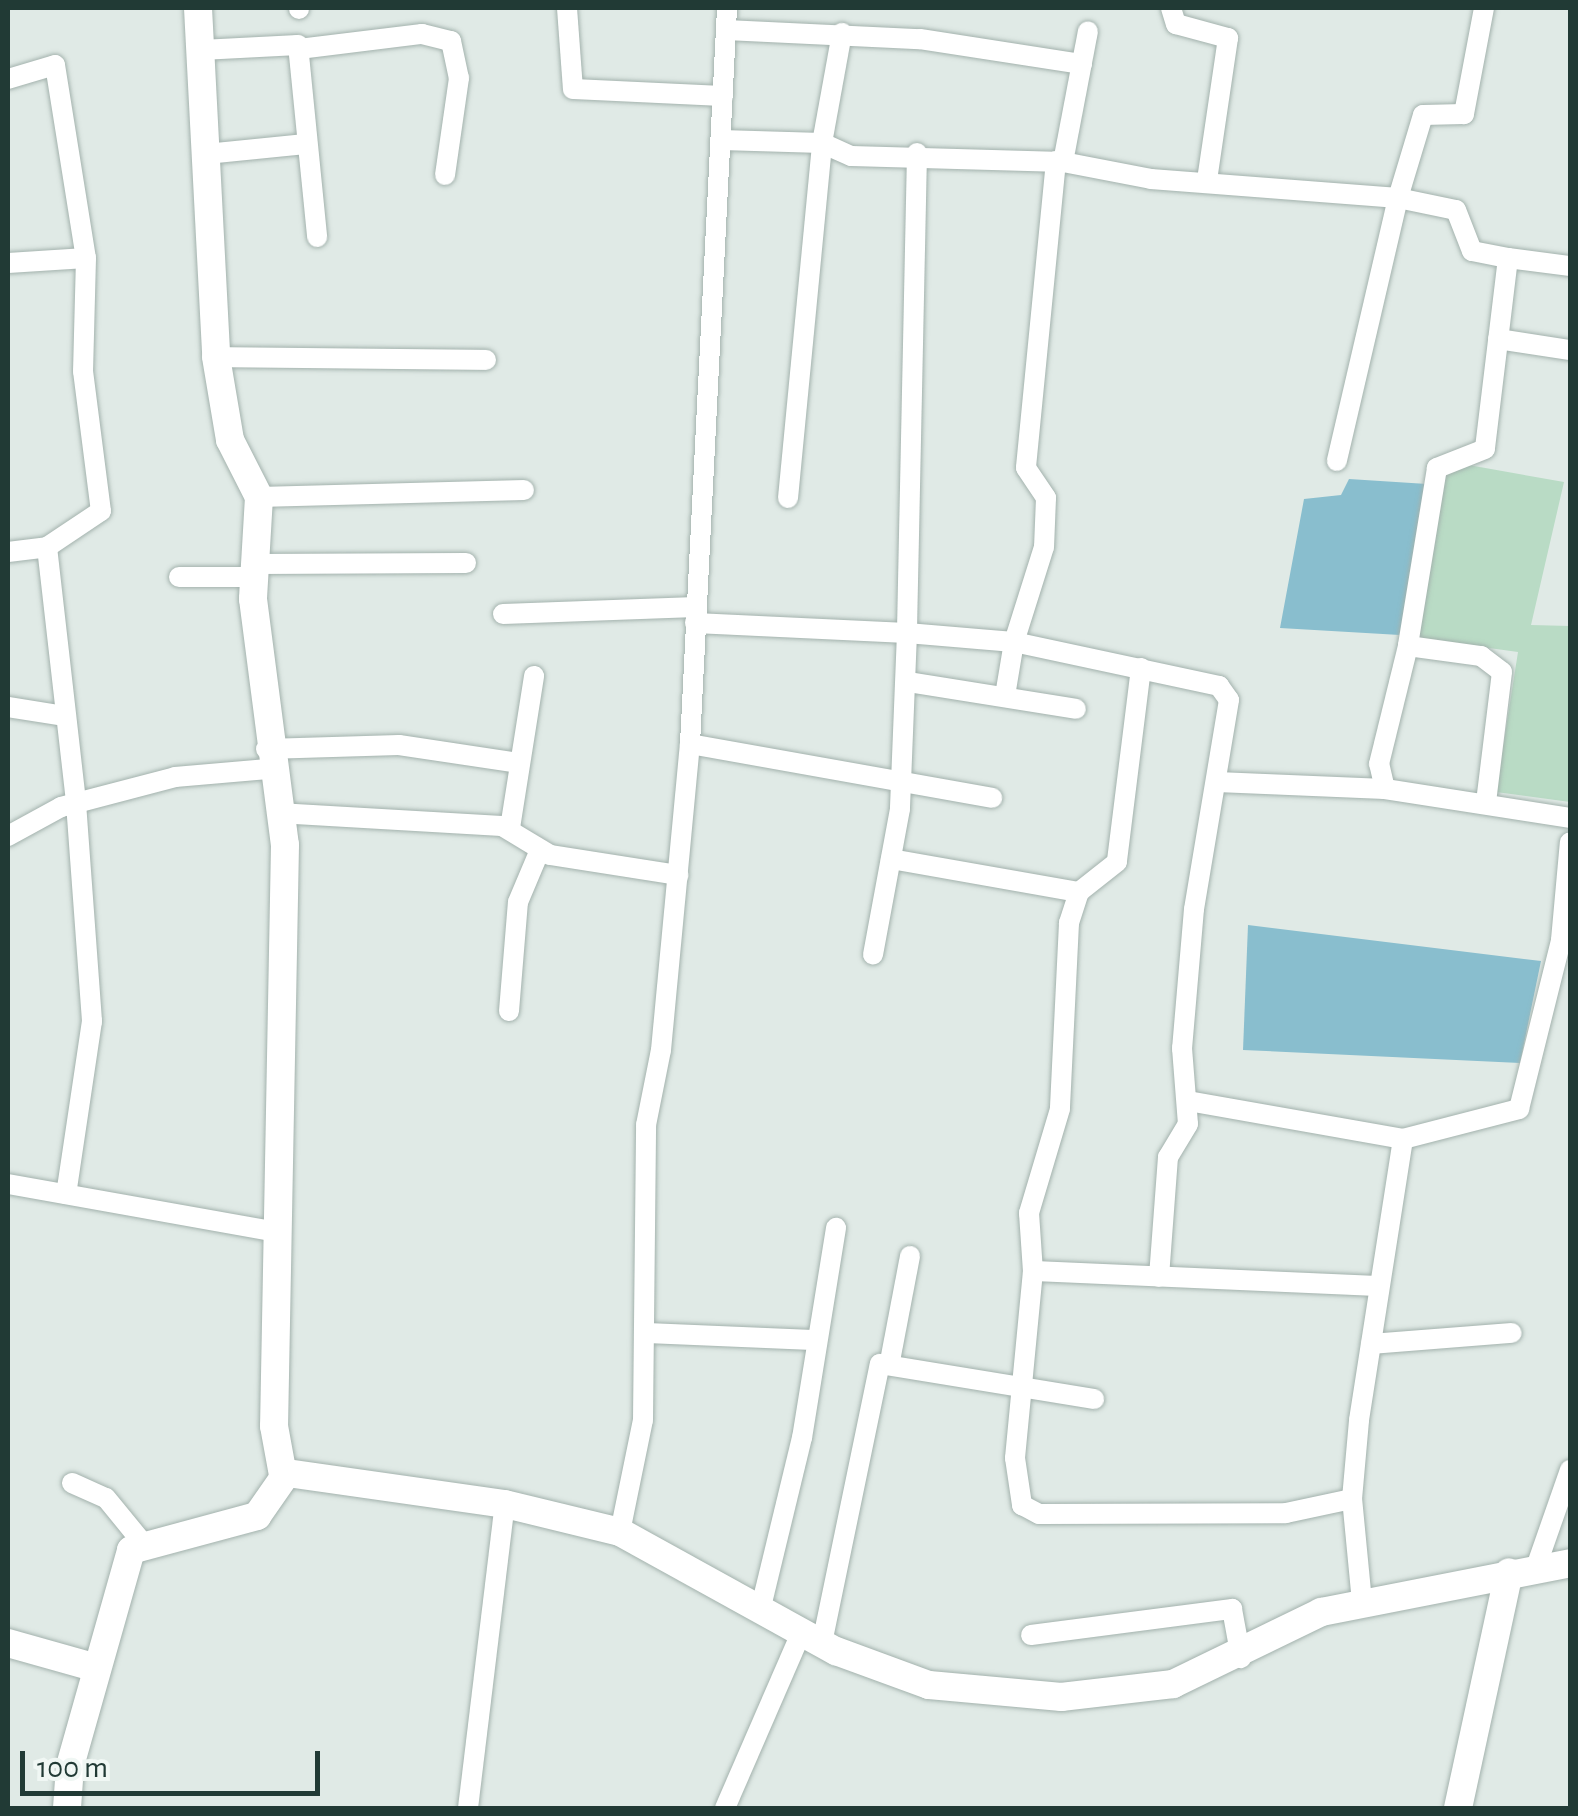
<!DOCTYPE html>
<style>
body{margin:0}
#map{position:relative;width:1578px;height:1816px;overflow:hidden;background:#e0eae6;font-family:"Alegreya Sans",sans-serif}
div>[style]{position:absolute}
.green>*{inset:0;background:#b9dbc5}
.water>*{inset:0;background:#89bece}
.roads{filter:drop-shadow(0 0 2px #a3b2ad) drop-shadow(0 0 2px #a3b2ad)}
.street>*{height:20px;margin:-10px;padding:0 10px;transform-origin:10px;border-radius:10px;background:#fff}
.secondary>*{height:28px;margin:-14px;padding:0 14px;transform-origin:14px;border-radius:14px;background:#fff}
span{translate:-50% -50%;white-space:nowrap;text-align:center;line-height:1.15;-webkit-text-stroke:8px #f0f7f4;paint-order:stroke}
.frame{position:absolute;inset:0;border:10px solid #213a35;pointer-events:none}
.scale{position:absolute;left:20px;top:1751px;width:300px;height:45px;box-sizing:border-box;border:5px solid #213a35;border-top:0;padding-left:12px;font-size:30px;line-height:35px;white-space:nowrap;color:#213a35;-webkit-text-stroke:8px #f0f7f4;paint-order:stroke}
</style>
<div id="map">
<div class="green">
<div style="clip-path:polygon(1446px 461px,1564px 482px,1531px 625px,1570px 626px,1570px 802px,1496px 792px,1518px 652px,1417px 638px)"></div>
</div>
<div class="water">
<div style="clip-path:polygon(1349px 479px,1427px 484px,1400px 635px,1280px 628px,1304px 499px,1341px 495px)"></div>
<div style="clip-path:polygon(1248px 925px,1541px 961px,1520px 1063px,1243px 1050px)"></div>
</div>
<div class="roads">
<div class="street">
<div style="left:299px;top:8px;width:1px;rotate:90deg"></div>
<div style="left:567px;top:8px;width:81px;rotate:85.8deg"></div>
<div style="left:573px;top:89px;width:150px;rotate:2.7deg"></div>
<div style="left:1171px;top:8px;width:17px;rotate:73deg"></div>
<div style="left:1176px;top:24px;width:54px;rotate:15.1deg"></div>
<div style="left:1228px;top:38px;width:144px;rotate:98.4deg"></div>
<div style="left:1484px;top:8px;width:108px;rotate:100.7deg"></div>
<div style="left:1464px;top:114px;width:41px;rotate:178.6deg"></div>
<div style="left:1423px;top:115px;width:87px;rotate:106.8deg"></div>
<div style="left:1398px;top:198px;width:59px;rotate:11.7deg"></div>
<div style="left:1456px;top:210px;width:44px;rotate:68.7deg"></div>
<div style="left:1472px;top:251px;width:37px;rotate:11deg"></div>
<div style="left:1508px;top:258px;width:192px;rotate:96.9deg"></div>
<div style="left:1485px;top:449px;width:52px;rotate:158.4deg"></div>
<div style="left:1437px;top:468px;width:180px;rotate:99.3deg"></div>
<div style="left:1408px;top:646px;width:74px;rotate:7.8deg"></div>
<div style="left:1481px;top:656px;width:26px;rotate:37deg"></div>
<div style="left:1502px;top:672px;width:132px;rotate:97deg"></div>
<div style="left:726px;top:30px;width:194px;rotate:2.7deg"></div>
<div style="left:920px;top:39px;width:164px;rotate:8.8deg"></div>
<div style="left:299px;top:49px;width:124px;rotate:-7deg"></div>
<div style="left:422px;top:34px;width:30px;rotate:14deg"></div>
<div style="left:451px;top:41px;width:38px;rotate:78deg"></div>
<div style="left:459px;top:78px;width:98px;rotate:98.2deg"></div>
<div style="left:201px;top:50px;width:97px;rotate:-3deg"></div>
<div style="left:298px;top:45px;width:193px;rotate:84.3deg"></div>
<div style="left:8px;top:79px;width:49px;rotate:-16.6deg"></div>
<div style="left:55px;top:65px;width:195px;rotate:80.9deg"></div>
<div style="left:86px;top:258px;width:113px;rotate:91.5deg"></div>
<div style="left:83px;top:371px;width:141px;rotate:82.7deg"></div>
<div style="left:101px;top:511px;width:65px;rotate:146.3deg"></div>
<div style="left:721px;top:140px;width:101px;rotate:1.7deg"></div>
<div style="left:822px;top:143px;width:32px;rotate:24deg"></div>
<div style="left:851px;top:156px;width:212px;rotate:1.6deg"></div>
<div style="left:1063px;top:162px;width:90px;rotate:10.9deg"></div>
<div style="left:1151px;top:179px;width:248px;rotate:4.4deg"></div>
<div style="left:1398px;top:198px;width:270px;rotate:103.1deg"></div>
<div style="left:917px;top:153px;width:480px;rotate:91.2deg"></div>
<div style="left:907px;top:633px;width:107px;rotate:4.8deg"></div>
<div style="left:1014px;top:642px;width:55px;rotate:99.5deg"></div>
<div style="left:206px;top:154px;width:100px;rotate:-5.7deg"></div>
<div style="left:1056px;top:161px;width:308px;rotate:95.6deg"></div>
<div style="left:1026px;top:468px;width:36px;rotate:56deg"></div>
<div style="left:1046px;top:498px;width:49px;rotate:92.3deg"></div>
<div style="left:1044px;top:547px;width:100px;rotate:107.5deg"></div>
<div style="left:1014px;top:642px;width:210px;rotate:12.1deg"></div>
<div style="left:1219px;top:686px;width:17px;rotate:54deg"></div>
<div style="left:1229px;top:700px;width:212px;rotate:99.5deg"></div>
<div style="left:1194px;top:909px;width:140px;rotate:94.9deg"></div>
<div style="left:1182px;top:1048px;width:76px;rotate:85.5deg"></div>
<div style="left:1188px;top:1124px;width:39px;rotate:121deg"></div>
<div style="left:1168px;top:1157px;width:120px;rotate:94.3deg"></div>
<div style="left:1063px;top:162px;width:133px;rotate:-79.2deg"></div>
<div style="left:1508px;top:258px;width:63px;rotate:7.4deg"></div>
<div style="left:8px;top:263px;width:78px;rotate:-3.7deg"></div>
<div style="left:1498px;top:339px;width:73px;rotate:8.7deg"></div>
<div style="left:216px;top:357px;width:270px;rotate:0.6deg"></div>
<div style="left:259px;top:497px;width:265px;rotate:-1.5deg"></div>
<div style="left:788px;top:498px;width:357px;rotate:-84.5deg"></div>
<div style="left:822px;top:143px;width:112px;rotate:-79.7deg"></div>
<div style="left:8px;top:552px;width:39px;rotate:-7deg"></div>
<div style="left:47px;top:547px;width:258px;rotate:83.5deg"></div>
<div style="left:76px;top:803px;width:219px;rotate:85.8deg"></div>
<div style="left:92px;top:1021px;width:175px;rotate:98.5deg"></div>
<div style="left:257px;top:564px;width:209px;rotate:-0.3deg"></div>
<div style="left:179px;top:577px;width:76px"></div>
<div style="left:503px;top:614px;width:193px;rotate:-2.1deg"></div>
<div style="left:695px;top:623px;width:212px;rotate:2.7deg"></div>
<div style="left:907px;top:633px;width:176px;rotate:92.3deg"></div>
<div style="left:900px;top:809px;width:148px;rotate:100.5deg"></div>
<div style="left:1141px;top:668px;width:195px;rotate:97.1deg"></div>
<div style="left:1117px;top:862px;width:48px;rotate:141.7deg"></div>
<div style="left:1079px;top:892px;width:33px;rotate:108deg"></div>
<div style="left:1069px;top:923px;width:186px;rotate:92.8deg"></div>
<div style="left:1060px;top:1109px;width:109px;rotate:106.6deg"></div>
<div style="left:1029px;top:1213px;width:58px;rotate:86.1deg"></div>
<div style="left:1033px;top:1271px;width:346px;rotate:2.5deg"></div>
<div style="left:908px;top:682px;width:170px;rotate:9.1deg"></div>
<div style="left:8px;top:707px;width:58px;rotate:9deg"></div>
<div style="left:690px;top:744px;width:307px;rotate:10.1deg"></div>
<div style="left:266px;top:749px;width:133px;rotate:-1.7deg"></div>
<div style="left:399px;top:745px;width:122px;rotate:8.5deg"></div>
<div style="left:1217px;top:782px;width:168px;rotate:2.4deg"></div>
<div style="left:1385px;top:789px;width:187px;rotate:8.9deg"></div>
<div style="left:1385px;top:789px;width:26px;rotate:-103deg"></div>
<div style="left:1379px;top:764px;width:122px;rotate:-76.2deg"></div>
<div style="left:278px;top:813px;width:224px;rotate:3.3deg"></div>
<div style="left:502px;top:826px;width:56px;rotate:31.1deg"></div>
<div style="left:550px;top:855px;width:130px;rotate:8.9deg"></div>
<div style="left:510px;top:828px;width:154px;rotate:-81deg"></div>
<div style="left:8px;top:836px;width:60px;rotate:-28.7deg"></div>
<div style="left:61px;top:807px;width:118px;rotate:-14.7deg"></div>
<div style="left:175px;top:777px;width:93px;rotate:-4.9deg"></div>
<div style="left:891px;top:859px;width:191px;rotate:10deg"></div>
<div style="left:509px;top:1011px;width:109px;rotate:-85.3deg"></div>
<div style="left:518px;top:902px;width:56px;rotate:-67.1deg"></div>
<div style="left:1188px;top:1101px;width:218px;rotate:10deg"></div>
<div style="left:8px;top:1184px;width:274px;rotate:10.1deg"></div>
<div style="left:1033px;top:1271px;width:188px;rotate:95.5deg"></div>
<div style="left:1015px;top:1458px;width:48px;rotate:81.5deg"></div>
<div style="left:1022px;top:1505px;width:19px;rotate:28deg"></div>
<div style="left:1039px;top:1514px;width:247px;rotate:-0.2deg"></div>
<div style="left:1286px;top:1513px;width:67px;rotate:-12deg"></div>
<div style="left:645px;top:1333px;width:170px;rotate:2.4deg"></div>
<div style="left:1371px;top:1344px;width:141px;rotate:-4.5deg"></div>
<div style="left:890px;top:1361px;width:107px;rotate:-79.2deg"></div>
<div style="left:72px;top:1483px;width:37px;rotate:24deg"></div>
<div style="left:106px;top:1498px;width:57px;rotate:50.7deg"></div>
<div style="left:620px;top:1532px;width:114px;rotate:-78.4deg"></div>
<div style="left:643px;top:1420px;width:295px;rotate:-89.4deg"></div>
<div style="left:646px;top:1125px;width:76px;rotate:-78.7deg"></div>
<div style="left:661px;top:1050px;width:307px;rotate:-84.6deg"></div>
<div style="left:690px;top:744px;width:737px;rotate:-87.12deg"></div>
<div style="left:1536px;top:1567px;width:103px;rotate:-70.7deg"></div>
<div style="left:1362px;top:1602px;width:103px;rotate:-95.5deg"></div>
<div style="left:1352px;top:1499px;width:79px;rotate:-84.9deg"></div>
<div style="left:1359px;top:1420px;width:284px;rotate:-81.1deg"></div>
<div style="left:1403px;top:1139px;width:120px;rotate:-14.5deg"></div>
<div style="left:1519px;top:1109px;width:174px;rotate:-76deg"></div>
<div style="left:1561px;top:940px;width:98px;rotate:-84.8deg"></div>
<div style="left:761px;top:1607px;width:174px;rotate:-76.4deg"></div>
<div style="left:802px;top:1438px;width:213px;rotate:-80.8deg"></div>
<div style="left:1031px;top:1635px;width:203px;rotate:-7.4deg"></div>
<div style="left:1232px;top:1609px;width:50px;rotate:79.6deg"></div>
<div style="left:822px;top:1643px;width:285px;rotate:-78.3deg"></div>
<div style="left:880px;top:1364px;width:217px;rotate:9.3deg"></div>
<div style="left:468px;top:1808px;width:306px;rotate:-83.1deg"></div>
<div style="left:725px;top:1808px;width:193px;rotate:-66.5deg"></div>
</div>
<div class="secondary">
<div style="left:198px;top:8px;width:349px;rotate:87deg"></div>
<div style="left:216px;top:357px;width:84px;rotate:80.4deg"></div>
<div style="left:230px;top:440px;width:64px;rotate:63deg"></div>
<div style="left:259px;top:497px;width:102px;rotate:93.4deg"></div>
<div style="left:253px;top:599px;width:248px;rotate:82.6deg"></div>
<div style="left:285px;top:845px;width:581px;rotate:91.08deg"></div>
<div style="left:274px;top:1426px;width:50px;rotate:79.6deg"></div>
<div style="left:8px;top:1643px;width:92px;rotate:15.7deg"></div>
<div style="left:67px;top:1808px;width:42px;rotate:-85.9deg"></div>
<div style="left:70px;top:1766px;width:224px;rotate:-74.2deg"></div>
<div style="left:131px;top:1550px;width:131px;rotate:-15.1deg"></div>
<div style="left:257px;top:1516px;width:52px;rotate:-55.1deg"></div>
<div style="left:287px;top:1473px;width:220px;rotate:8.1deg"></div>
<div style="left:505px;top:1504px;width:118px;rotate:13.7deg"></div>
<div style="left:620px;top:1532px;width:247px;rotate:28.9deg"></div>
<div style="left:836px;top:1651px;width:99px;rotate:20.1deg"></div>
<div style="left:929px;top:1685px;width:133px;rotate:5.2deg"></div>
<div style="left:1061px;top:1697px;width:113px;rotate:-6.6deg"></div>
<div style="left:1173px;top:1684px;width:165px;rotate:-25.9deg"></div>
<div style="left:1321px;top:1612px;width:254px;rotate:-11.1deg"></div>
<div style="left:1458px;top:1808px;width:241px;rotate:-77.8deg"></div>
</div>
</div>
<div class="frame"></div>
<div class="scale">100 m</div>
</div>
